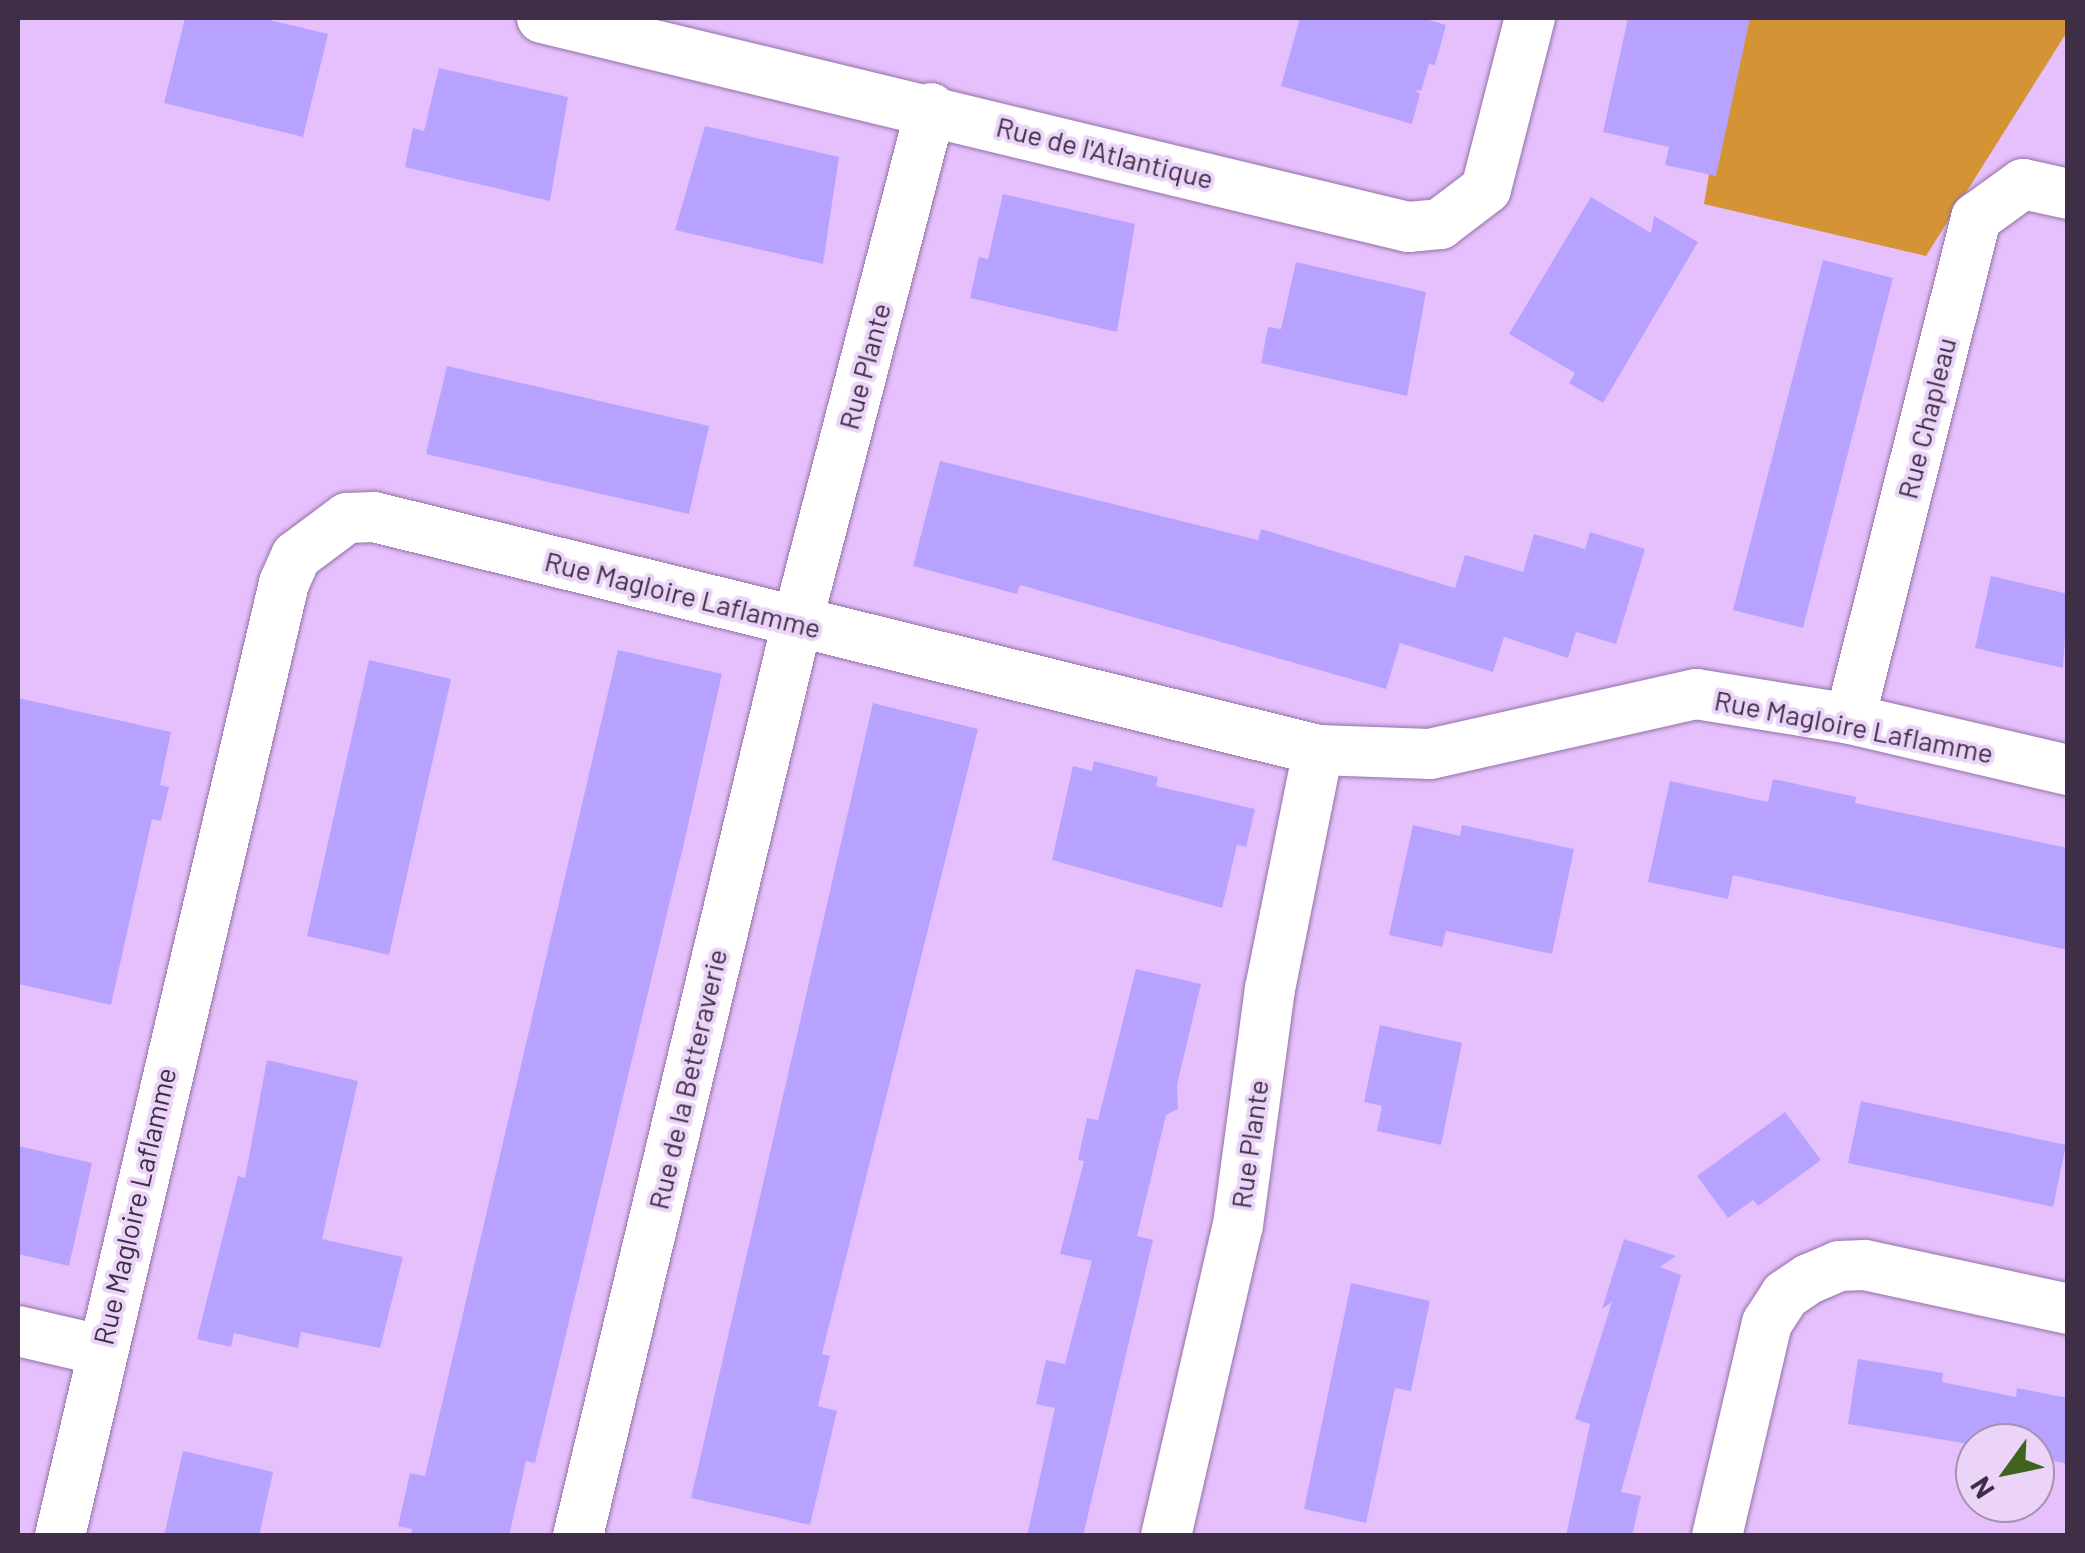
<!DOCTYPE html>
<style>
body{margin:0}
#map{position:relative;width:2085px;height:1553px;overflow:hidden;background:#e6c0fc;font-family:Barlow,sans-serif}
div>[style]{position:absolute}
.green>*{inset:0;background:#d49435}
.building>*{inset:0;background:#b7a3ff}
.roads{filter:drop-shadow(0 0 2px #9371a7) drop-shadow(0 0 2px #9371a7)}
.street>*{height:50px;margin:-25px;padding:0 25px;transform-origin:25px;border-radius:25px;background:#fff}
span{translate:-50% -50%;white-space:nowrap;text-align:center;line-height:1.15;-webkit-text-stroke:8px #ebd4f8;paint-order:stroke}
.street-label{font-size:28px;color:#3e2f46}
.frame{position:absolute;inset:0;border:20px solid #3e2f46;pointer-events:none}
.north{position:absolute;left:1955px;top:1423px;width:100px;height:100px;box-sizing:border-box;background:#ebd4f8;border:2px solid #a692b1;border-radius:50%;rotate:237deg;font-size:28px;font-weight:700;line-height:40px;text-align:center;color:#3e2f46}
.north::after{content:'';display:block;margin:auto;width:35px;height:45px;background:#3f641d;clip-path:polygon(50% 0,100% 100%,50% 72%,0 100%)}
</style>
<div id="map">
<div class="green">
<div style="clip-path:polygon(1735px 18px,2067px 18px,2067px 32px,1926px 256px,1704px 204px)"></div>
</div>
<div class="building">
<div style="clip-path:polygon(185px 18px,261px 18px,328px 34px,303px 137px,164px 103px)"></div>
<div style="clip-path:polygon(1300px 18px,1422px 18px,1446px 25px,1435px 65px,1429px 64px,1421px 91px,1414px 90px,1420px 94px,1412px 124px,1281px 86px)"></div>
<div style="clip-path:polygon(1628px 18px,1750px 18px,1716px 176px,1665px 165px,1669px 147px,1603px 132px)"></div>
<div style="clip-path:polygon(439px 68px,568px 97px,550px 201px,405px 167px,413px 128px,424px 131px)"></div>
<div style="clip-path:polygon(705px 126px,839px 157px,823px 264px,675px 230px)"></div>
<div style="clip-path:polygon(1003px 194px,1135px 224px,1117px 332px,970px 298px,979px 257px,988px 259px)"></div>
<div style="clip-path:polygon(1591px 197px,1651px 233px,1654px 216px,1698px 242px,1603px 403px,1569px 383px,1575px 373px,1509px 334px)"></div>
<div style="clip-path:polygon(1823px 260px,1893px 278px,1803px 628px,1733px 610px)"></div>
<div style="clip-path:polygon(1296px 262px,1426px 292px,1407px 396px,1261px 363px,1268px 327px,1281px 329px)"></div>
<div style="clip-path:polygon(447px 366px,709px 426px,689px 514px,426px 454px)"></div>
<div style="clip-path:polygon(940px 461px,1258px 540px,1261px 529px,1455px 588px,1465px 555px,1523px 572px,1534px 534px,1585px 549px,1590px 532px,1645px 549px,1616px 644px,1576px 632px,1568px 658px,1504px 637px,1493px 672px,1400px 643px,1386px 689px,1020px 585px,1017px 594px,913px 566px)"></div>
<div style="clip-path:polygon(1991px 576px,2068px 594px,2063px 668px,1975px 648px)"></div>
<div style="clip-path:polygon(618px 650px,722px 674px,684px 843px,535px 1463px,526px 1461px,509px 1536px,411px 1536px,412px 1529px,398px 1526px,410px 1473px,425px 1476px)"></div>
<div style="clip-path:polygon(369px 660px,451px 679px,389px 955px,307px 936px)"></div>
<div style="clip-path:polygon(18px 698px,171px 732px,160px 785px,169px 787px,161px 821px,152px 819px,111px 1005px,18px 984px)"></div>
<div style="clip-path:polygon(873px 703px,978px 729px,822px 1354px,830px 1356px,818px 1406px,837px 1411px,810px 1525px,691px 1498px)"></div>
<div style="clip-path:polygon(1094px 761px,1158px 777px,1156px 786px,1255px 809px,1246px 847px,1237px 845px,1222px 908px,1052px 860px,1073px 766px,1092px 771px)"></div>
<div style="clip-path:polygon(1773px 779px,1856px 797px,1855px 803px,2068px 848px,2068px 950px,1733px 875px,1728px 899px,1648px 882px,1670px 781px,1768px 802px)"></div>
<div style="clip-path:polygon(1413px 825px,1460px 836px,1462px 825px,1574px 849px,1552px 954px,1446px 931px,1442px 947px,1389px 935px)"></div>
<div style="clip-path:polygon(1136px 969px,1201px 984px,1177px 1085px,1178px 1109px,1166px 1115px,1137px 1236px,1153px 1240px,1083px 1536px,1027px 1536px,1055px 1408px,1036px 1404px,1046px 1360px,1065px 1364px,1092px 1261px,1060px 1254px,1084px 1161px,1078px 1160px,1087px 1118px,1098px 1120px)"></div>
<div style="clip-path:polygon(1380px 1025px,1462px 1043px,1441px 1145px,1377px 1131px,1382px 1106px,1364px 1102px)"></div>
<div style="clip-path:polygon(267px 1060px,358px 1081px,322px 1239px,403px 1257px,380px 1348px,301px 1332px,298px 1348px,234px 1333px,231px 1347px,197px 1339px,238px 1176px,245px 1178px)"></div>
<div style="clip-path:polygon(1861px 1101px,2066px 1145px,2053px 1207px,1848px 1163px)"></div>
<div style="clip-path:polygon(1785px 1112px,1821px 1160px,1758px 1206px,1753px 1200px,1728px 1218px,1697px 1176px)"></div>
<div style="clip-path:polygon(18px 1146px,92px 1163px,69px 1266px,18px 1254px)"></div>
<div style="clip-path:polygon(1624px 1239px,1676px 1256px,1660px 1267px,1681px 1275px,1621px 1492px,1641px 1496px,1632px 1536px,1566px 1536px,1590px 1424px,1575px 1419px,1612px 1302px,1602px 1309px)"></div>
<div style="clip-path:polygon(1351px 1283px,1430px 1301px,1411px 1391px,1395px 1388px,1366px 1523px,1304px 1509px)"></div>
<div style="clip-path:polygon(1858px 1359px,1943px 1373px,1942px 1382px,2016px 1397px,2017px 1388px,2068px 1398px,2068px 1464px,2035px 1457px,2035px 1443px,1975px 1445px,1848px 1424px)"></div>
<div style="clip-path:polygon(183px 1451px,273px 1472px,259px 1536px,164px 1536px)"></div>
</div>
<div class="roads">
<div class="street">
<div style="left:542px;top:18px;width:891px;rotate:13.57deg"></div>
<div style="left:1408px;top:227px;width:32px;rotate:-5deg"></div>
<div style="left:1440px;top:224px;width:58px;rotate:-37.3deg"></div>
<div style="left:1486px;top:189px;width:177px;rotate:-75.6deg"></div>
<div style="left:1850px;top:719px;width:517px;rotate:-75.88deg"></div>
<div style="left:1976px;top:218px;width:58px;rotate:-35.9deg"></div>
<div style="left:2023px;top:184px;width:46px;rotate:12.5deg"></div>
<div style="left:18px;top:1331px;width:84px;rotate:13deg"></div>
<div style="left:60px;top:1536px;width:979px;rotate:-76.77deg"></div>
<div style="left:284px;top:583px;width:30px;rotate:-66deg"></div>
<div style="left:296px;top:556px;width:64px;rotate:-36.7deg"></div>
<div style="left:347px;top:518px;width:27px;rotate:-2deg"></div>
<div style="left:374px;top:517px;width:972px;rotate:13.86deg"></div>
<div style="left:1318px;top:750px;width:112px;rotate:2deg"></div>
<div style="left:1430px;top:754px;width:273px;rotate:-12.7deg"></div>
<div style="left:1696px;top:694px;width:156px;rotate:9.2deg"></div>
<div style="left:1850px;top:719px;width:224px;rotate:13.2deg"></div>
<div style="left:578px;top:1536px;width:939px;rotate:-76.51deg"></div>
<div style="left:797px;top:623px;width:532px;rotate:-75.42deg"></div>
<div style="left:1166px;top:1536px;width:319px;rotate:-77deg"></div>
<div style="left:1238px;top:1225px;width:238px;rotate:-82.3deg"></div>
<div style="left:1270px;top:989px;width:244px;rotate:-78.6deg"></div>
<div style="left:1717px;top:1536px;width:219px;rotate:-76.8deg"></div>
<div style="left:1767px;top:1323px;width:33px;rotate:-57deg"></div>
<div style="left:1785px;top:1295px;width:29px;rotate:-34deg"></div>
<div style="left:1809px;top:1279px;width:33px;rotate:-23deg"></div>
<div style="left:1839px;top:1266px;width:26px;rotate:-2deg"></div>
<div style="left:1865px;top:1265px;width:208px;rotate:12.2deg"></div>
</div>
</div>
<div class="street-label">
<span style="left:1105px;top:152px;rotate:14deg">Rue de l'Atlantique</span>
<span style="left:864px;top:366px;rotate:-75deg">Rue Plante</span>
<span style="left:1926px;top:418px;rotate:-76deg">Rue Chapleau</span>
<span style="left:683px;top:594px;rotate:14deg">Rue Magloire Laflamme</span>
<span style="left:1854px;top:726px;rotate:11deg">Rue Magloire Laflamme</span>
<span style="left:687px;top:1079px;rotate:-77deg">Rue de la Betteraverie</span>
<span style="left:1249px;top:1144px;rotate:-82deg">Rue Plante</span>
<span style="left:134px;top:1206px;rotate:-77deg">Rue Magloire Laflamme</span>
</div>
<div class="frame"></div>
<div class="north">N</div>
</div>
